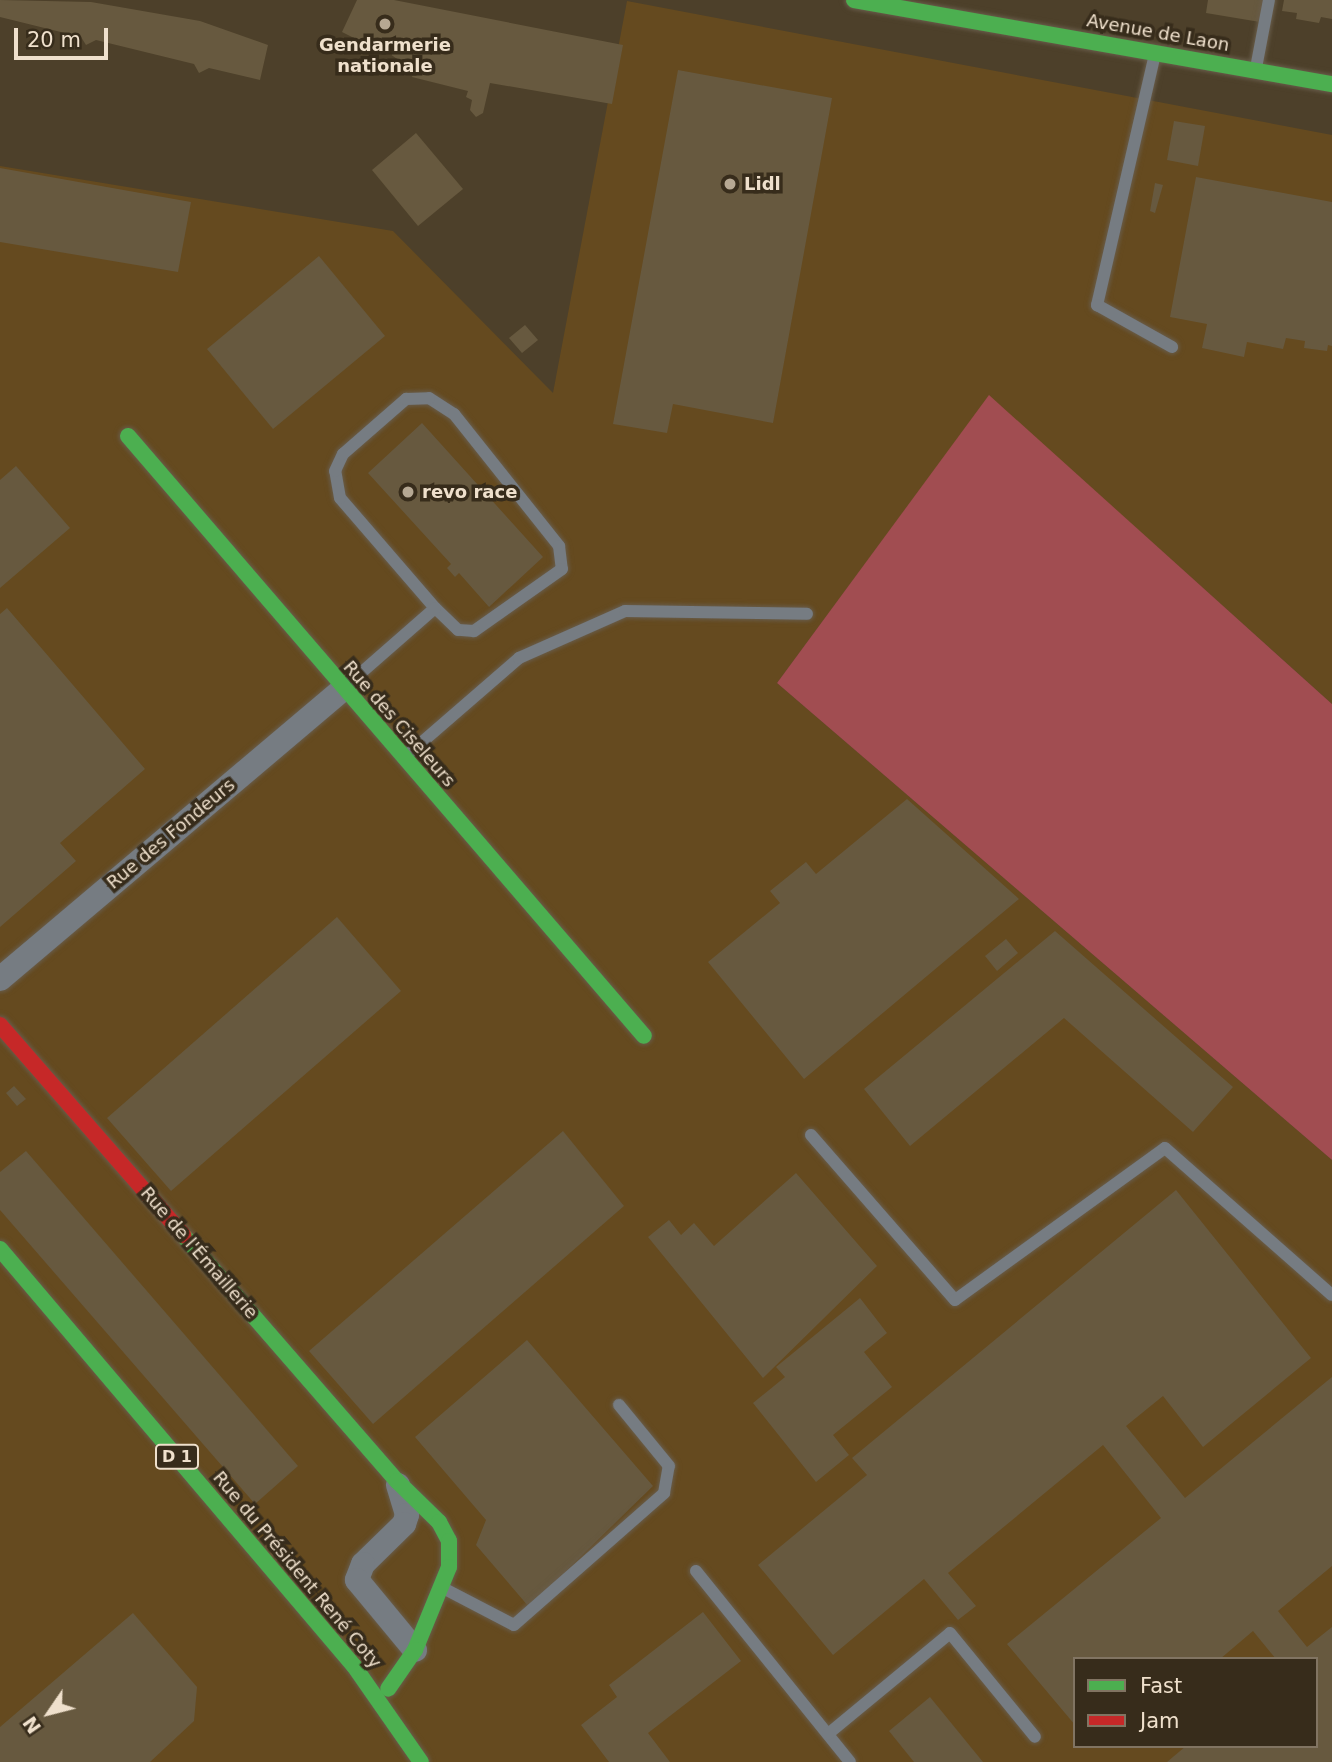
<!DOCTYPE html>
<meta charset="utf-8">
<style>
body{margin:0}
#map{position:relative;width:1332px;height:1762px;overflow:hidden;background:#4d402a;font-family:"DejaVu Sans",sans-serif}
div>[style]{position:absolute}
.built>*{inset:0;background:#654a1f}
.green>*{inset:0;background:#a14d51}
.building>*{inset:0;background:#67593f}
.roads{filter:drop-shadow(0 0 2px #685c4a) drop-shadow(0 0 2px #685c4a)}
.lane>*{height:12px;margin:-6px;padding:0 6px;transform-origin:6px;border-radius:6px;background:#767c82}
.street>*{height:24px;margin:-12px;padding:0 12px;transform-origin:12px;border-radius:12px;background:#767c82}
.fast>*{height:16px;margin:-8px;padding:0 8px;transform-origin:8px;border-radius:8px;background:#4caf50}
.jam>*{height:16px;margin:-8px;padding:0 8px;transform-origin:8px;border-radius:8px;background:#c62828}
.dots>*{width:19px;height:19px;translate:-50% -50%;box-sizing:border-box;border:4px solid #372c1b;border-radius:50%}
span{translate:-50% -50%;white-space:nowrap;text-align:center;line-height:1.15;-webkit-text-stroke:7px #372c1b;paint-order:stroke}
.shield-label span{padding:2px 5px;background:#372c1b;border:2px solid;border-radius:5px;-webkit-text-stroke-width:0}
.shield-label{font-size:16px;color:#efe0cc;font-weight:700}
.street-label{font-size:18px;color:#efe0cc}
.poi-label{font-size:18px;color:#efe0cc;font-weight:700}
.left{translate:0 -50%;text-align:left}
.legend{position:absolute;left:1073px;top:1657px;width:245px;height:91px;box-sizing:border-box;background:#372c1b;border:2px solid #817462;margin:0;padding:9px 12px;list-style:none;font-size:21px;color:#efe0cc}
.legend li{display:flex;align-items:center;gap:14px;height:35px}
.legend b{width:35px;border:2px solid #817462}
.north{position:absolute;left:14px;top:1678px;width:70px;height:70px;-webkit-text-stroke:5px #372c1b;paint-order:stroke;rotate:235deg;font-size:19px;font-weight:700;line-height:28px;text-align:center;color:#efe0cc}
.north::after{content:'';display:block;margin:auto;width:24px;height:32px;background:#efe0cc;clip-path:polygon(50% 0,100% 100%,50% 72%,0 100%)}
.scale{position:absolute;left:14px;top:28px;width:94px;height:32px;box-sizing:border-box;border:4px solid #efe0cc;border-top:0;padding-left:9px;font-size:21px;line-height:24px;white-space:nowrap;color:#efe0cc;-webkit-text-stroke:5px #372c1b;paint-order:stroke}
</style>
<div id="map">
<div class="built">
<div style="clip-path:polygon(evenodd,627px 1px,1332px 135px,1332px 704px,989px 396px,777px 683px,1332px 1160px,1332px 1762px,0 1762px,0 166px,393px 231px,553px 393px,627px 1px,1075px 1659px,1316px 1659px,1316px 1746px,1075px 1746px,1075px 1659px)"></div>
</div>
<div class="green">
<div style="clip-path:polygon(989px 395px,1332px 704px,1332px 1160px,777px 683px)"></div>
</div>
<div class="building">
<div style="clip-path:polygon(0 0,91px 2px,200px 21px,268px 45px,260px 80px,209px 68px,199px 73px,194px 64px,96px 40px,86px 45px,81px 37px,0 17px)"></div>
<div style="clip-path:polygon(357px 0,394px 0,623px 45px,612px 104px,490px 83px,483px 113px,476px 117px,470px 110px,472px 100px,466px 97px,468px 91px,412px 77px,414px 71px,366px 37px,362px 42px,342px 32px)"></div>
<div style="clip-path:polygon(1208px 0,1264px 0,1260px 22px,1206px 13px)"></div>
<div style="clip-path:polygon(1284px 0,1332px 0,1332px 19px,1321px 17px,1319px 23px,1296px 19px,1297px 13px,1282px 11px)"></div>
<div style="clip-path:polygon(678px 70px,832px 98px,773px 423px,673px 404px,667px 433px,613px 424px)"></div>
<div style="clip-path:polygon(1174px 121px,1205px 126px,1198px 166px,1167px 160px)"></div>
<div style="clip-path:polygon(416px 133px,463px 189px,418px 226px,372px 170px)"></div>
<div style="clip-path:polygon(0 168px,191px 202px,178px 272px,0 242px)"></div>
<div style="clip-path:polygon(1196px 177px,1332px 202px,1332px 346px,1328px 345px,1327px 351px,1304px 348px,1305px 341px,1286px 338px,1283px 349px,1247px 342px,1244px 357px,1202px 348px,1207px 324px,1170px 317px)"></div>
<div style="clip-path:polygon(1155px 183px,1163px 185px,1155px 213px,1150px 211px)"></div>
<div style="clip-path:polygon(319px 256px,385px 336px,273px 429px,207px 349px)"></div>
<div style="clip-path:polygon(525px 325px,538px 340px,522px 353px,509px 338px)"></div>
<div style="clip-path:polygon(422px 423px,543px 557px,489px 607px,459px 573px,455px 577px,447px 568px,451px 564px,368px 473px)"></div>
<div style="clip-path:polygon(16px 466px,70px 528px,0 588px,0 480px)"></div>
<div style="clip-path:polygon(7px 608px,145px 769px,60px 843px,76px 861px,0 927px,0 614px)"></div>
<div style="clip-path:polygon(907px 799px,1019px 899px,804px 1079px,708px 962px,780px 903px,770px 891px,806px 862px,816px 874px)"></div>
<div style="clip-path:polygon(337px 917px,401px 991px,171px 1191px,107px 1118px)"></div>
<div style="clip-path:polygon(1055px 931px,1233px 1087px,1193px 1132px,1064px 1018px,910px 1146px,864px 1089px)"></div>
<div style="clip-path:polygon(1006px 939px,1018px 953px,997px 971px,985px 956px)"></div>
<div style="clip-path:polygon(14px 1086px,26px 1099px,17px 1106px,6px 1093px)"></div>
<div style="clip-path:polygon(563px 1131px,624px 1206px,373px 1424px,309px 1351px)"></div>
<div style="clip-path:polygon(26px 1151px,298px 1466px,255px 1504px,0 1210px,0 1172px)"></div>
<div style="clip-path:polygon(796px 1173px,877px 1266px,763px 1378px,648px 1237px,669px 1220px,681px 1235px,694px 1223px,714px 1246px)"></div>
<div style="clip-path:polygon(1176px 1190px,1311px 1358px,1203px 1447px,1163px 1396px,1126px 1426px,1185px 1498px,1332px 1377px,1332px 1566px,1278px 1611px,1307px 1647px,1332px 1627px,1332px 1762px,1167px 1762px,1186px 1746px,1316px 1746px,1316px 1659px,1276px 1659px,1253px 1631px,1220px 1659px,1075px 1659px,1075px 1725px,1007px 1644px,1161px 1518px,1103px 1445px,948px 1573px,976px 1606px,958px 1620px,924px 1579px,833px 1655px,758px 1565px,867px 1475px,852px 1458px)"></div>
<div style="clip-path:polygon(860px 1298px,887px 1333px,864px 1352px,892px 1387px,833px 1435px,849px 1455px,816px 1482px,753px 1403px,785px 1377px,776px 1367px)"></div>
<div style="clip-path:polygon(527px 1340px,653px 1486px,529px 1607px,476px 1545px,486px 1520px,415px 1437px)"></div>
<div style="clip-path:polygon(703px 1612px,741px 1661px,648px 1733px,670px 1762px,609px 1762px,581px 1725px,617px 1697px,609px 1685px)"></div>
<div style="clip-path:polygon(133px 1613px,197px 1687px,194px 1721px,150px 1762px,0 1762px,0 1727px)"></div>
<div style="clip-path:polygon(930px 1697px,983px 1762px,914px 1762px,889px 1731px)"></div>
</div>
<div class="roads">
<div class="lane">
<div style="left:1155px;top:54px;width:258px;rotate:103deg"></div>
<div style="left:1097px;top:305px;width:86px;rotate:29.2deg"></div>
<div style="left:1256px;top:68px;width:69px;rotate:-79.2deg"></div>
<div style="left:429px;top:398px;width:30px;rotate:33deg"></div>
<div style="left:454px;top:414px;width:169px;rotate:51.5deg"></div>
<div style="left:559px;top:546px;width:23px;rotate:83deg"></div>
<div style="left:562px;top:569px;width:108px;rotate:144.8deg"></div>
<div style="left:474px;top:631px;width:16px;rotate:-176deg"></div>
<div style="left:458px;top:630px;width:32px;rotate:-136deg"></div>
<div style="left:435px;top:608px;width:145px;rotate:-130.8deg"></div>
<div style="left:340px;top:498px;width:27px;rotate:-100deg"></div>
<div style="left:335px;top:471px;width:19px;rotate:-65deg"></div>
<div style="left:343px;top:454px;width:84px;rotate:-41.1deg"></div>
<div style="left:406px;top:399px;width:23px;rotate:-2deg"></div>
<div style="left:346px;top:686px;width:118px;rotate:-41.2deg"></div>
<div style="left:406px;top:756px;width:150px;rotate:-40.9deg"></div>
<div style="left:519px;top:658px;width:116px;rotate:-23.9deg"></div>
<div style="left:625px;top:611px;width:182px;rotate:0.9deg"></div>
<div style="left:811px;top:1135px;width:219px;rotate:48.9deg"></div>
<div style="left:955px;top:1300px;width:259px;rotate:-35.9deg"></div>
<div style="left:1165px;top:1148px;width:222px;rotate:41.4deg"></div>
<div style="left:696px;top:1571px;width:245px;rotate:51.1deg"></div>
<div style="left:441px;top:1587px;width:82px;rotate:27.5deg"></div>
<div style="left:514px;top:1625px;width:200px;rotate:-41.3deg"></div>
<div style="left:664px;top:1493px;width:27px;rotate:-80deg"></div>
<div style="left:669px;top:1466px;width:79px;rotate:-129.3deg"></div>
<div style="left:828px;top:1734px;width:158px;rotate:-39.6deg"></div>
<div style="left:950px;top:1633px;width:134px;rotate:50.7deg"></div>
</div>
<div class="street">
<div style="left:0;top:979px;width:449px;rotate:-40.2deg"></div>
<div style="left:398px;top:1485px;width:31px;rotate:73deg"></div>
<div style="left:407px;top:1515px;width:9px;rotate:108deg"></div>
<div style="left:404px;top:1524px;width:57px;rotate:135.7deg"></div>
<div style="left:363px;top:1564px;width:17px;rotate:111deg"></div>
<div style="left:357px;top:1580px;width:91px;rotate:50.4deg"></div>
</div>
<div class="fast">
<div style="left:854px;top:0;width:485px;rotate:10deg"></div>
<div style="left:128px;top:436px;width:791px;rotate:49.3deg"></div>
<div style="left:183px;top:1235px;width:326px;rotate:49deg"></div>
<div style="left:397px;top:1481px;width:59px;rotate:44.3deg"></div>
<div style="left:439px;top:1522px;width:21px;rotate:62deg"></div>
<div style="left:449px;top:1541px;width:26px;rotate:90deg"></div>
<div style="left:449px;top:1567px;width:90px;rotate:112.3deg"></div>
<div style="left:415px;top:1650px;width:47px;rotate:124.7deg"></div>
<div style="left:0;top:1249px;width:547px;rotate:49.67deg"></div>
<div style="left:354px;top:1666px;width:117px;rotate:55.1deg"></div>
</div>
<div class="jam">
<div style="left:0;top:1025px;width:279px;rotate:48.9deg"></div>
</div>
</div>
<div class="dots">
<div style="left:385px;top:24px;background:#b6a893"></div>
<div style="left:730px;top:184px;background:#b6a893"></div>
<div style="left:408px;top:492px;background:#b6a893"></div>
</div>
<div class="shield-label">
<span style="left:177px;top:1457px">D 1</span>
</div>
<div class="street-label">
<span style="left:1158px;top:33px;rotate:10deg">Avenue de Laon</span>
<span style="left:399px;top:724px;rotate:49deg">Rue des Ciseleurs</span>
<span style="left:171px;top:834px;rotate:-40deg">Rue des Fondeurs</span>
<span style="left:199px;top:1253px;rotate:49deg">Rue de l'Émaillerie</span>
<span style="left:297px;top:1570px;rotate:50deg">Rue du Président René Coty</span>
</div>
<div class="poi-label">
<span style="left:385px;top:56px">Gendarmerie<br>nationale</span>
<span class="left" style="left:744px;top:184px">Lidl</span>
<span class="left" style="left:422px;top:492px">revo race</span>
</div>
<ul class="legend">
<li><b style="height:9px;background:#4caf50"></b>Fast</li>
<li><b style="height:9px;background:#c62828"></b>Jam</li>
</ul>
<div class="north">N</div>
<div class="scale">20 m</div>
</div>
